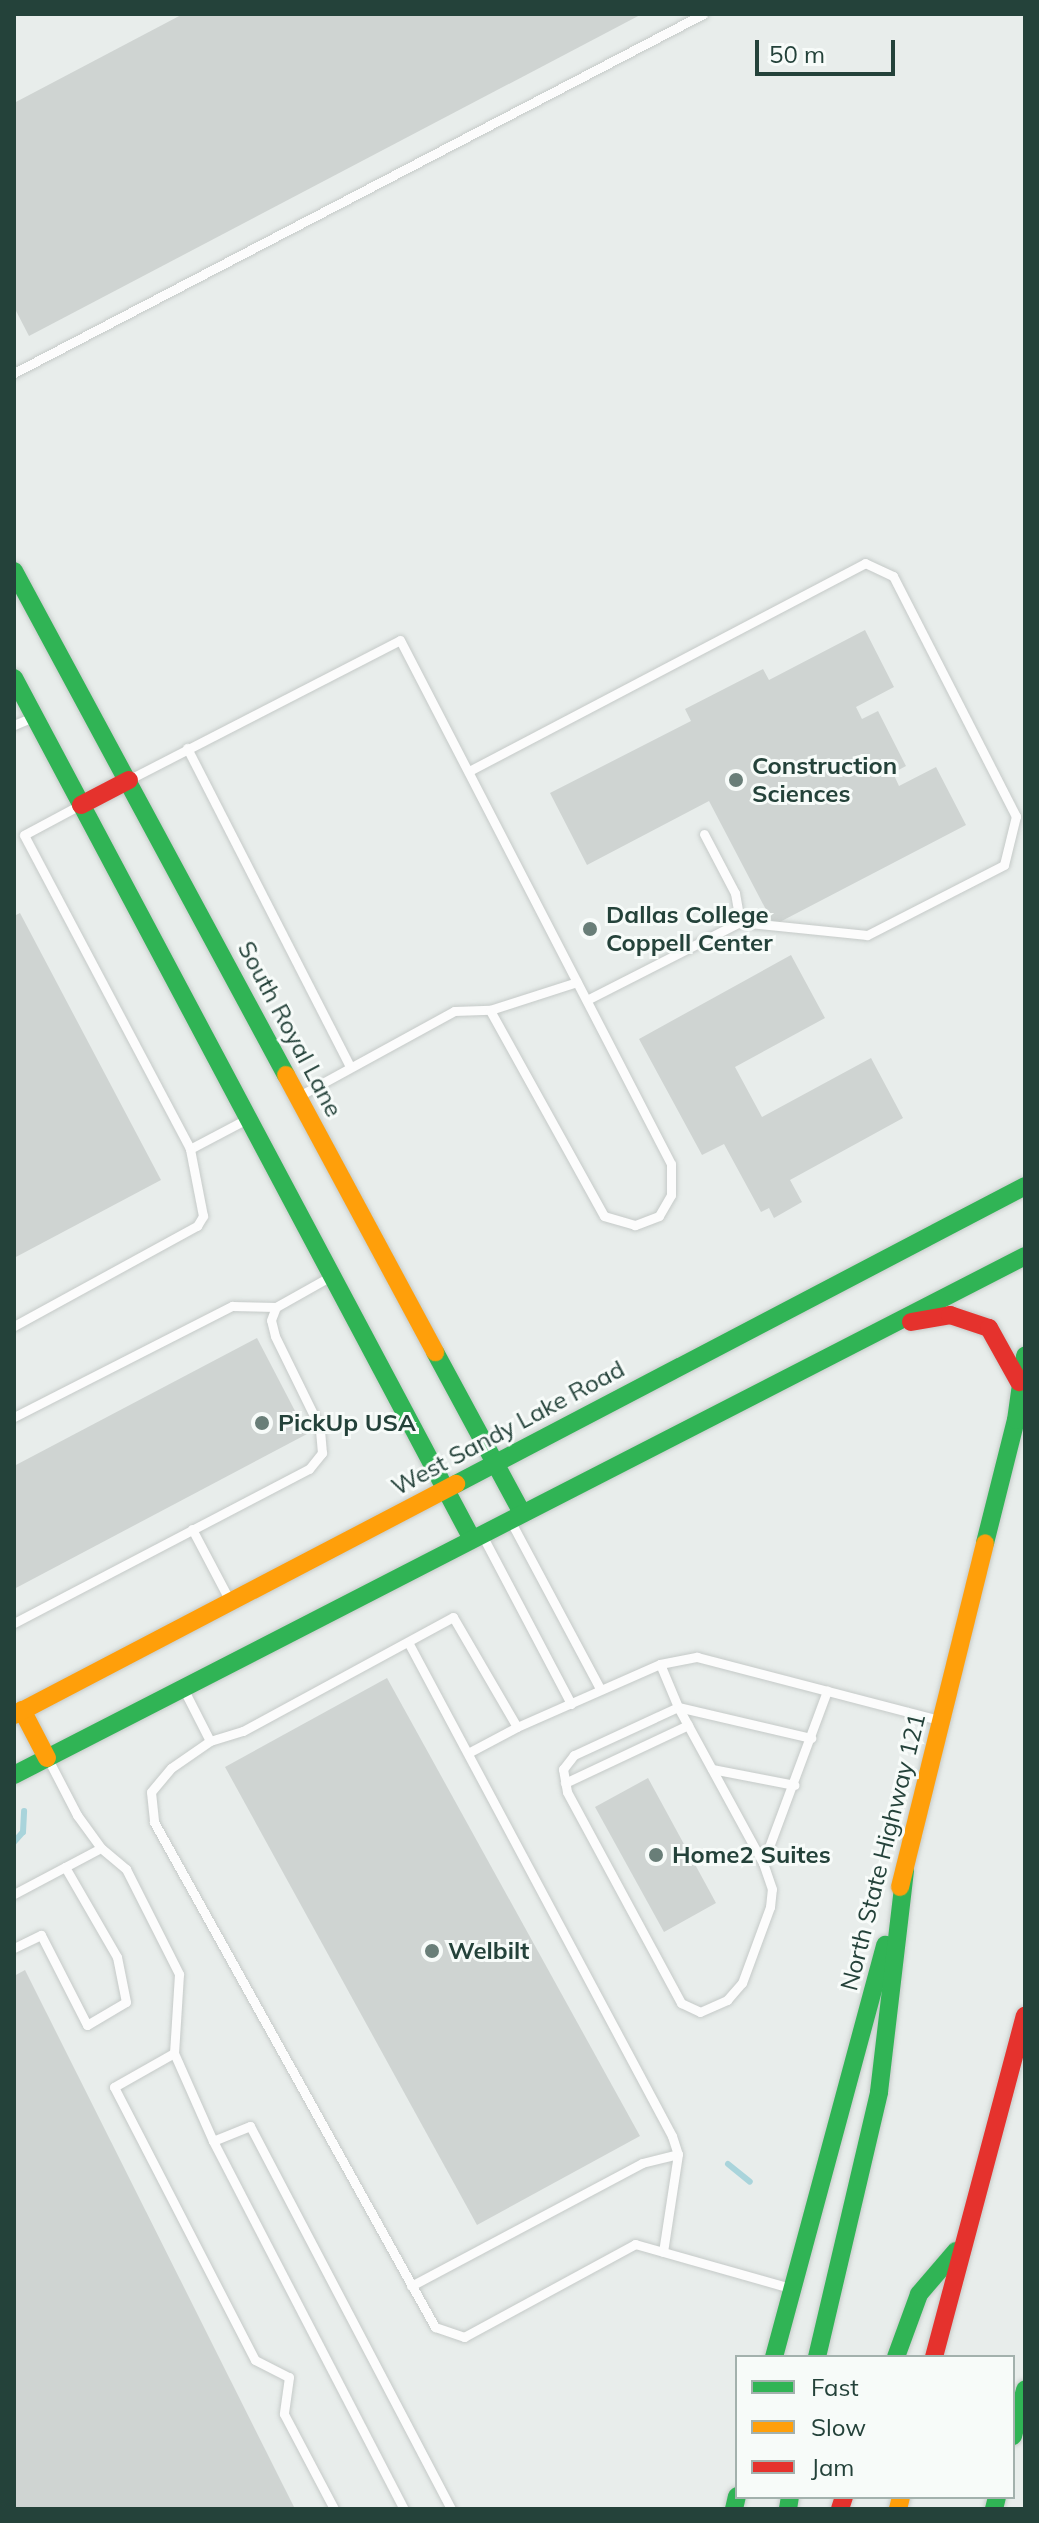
<!DOCTYPE html>
<style>
body{margin:0}
#map{position:relative;width:1039px;height:2523px;overflow:hidden;background:#e8edeb;font-family:Mulish,sans-serif}
div>[style]{position:absolute}
.stream>*{height:6px;margin:-3px;padding:0 3px;transform-origin:3px;border-radius:3px;background:#a9d4db}
.building>*{inset:0;background:#cfd4d2}
.roads{filter:drop-shadow(0 0 2px #c5cac8) drop-shadow(0 0 2px #c5cac8)}
.lane>*{height:9px;margin:-4.5px;padding:0 4.5px;transform-origin:4.5px;border-radius:4.5px;background:#fcfcfc}
.fast>*{height:18px;margin:-9px;padding:0 9px;transform-origin:9px;border-radius:9px;background:#30b455}
.slow>*{height:18px;margin:-9px;padding:0 9px;transform-origin:9px;border-radius:9px;background:#ff9f0a}
.jam>*{height:18px;margin:-9px;padding:0 9px;transform-origin:9px;border-radius:9px;background:#e5322d}
.dots>*{width:22px;height:22px;translate:-50% -50%;box-sizing:border-box;border:4px solid #f7fbf9;border-radius:50%}
span{translate:-50% -50%;white-space:nowrap;text-align:center;line-height:1.15;-webkit-text-stroke:6px #f7fbf9;paint-order:stroke}
.poi-label{font-size:24px;color:#24423a;font-weight:700}
.left{translate:0 -50%;text-align:left}
.street-label{font-size:24px;color:#24423a}
.frame{position:absolute;inset:0;border:16px solid #24423a;pointer-events:none}
.legend{position:absolute;left:735px;top:2355px;width:280px;height:144px;box-sizing:border-box;background:#f7fbf9;border:2px solid #a3b1ad;margin:0;padding:10px 14px;list-style:none;font-size:24px;color:#24423a}
.legend li{display:flex;align-items:center;gap:16px;height:40px}
.legend b{width:40px;border:2px solid #a3b1ad}
.scale{position:absolute;left:755px;top:40px;width:140px;height:36px;box-sizing:border-box;border:4px solid #24423a;border-top:0;padding-left:10px;font-size:24px;line-height:28px;white-space:nowrap;color:#24423a;-webkit-text-stroke:6px #f7fbf9;paint-order:stroke}
</style>
<div id="map">
<div class="stream">
<div style="left:14px;top:1842px;width:13px;rotate:-48deg"></div>
<div style="left:23px;top:1832px;width:21px;rotate:-87deg"></div>
<div style="left:728px;top:2164px;width:28px;rotate:39deg"></div>
</div>
<div class="building">
<div style="clip-path:polygon(183px 14px,642px 14px,29px 336px,14px 307px,14px 103px)"></div>
<div style="clip-path:polygon(865px 630px,894px 687px,856px 707px,862px 719px,878px 711px,906px 766px,893px 773px,899px 786px,936px 767px,966px 825px,774px 925px,709px 801px,587px 865px,550px 793px,691px 721px,685px 709px,763px 669px,769px 680px)"></div>
<div style="clip-path:polygon(20px 913px,161px 1180px,14px 1258px,14px 916px)"></div>
<div style="clip-path:polygon(791px 955px,825px 1018px,735px 1067px,762px 1117px,871px 1058px,903px 1118px,790px 1180px,802px 1202px,774px 1218px,769px 1208px,761px 1212px,724px 1144px,702px 1155px,639px 1039px)"></div>
<div style="clip-path:polygon(257px 1338px,307px 1434px,14px 1589px,14px 1466px)"></div>
<div style="clip-path:polygon(387px 1678px,640px 2136px,477px 2225px,225px 1767px)"></div>
<div style="clip-path:polygon(648px 1778px,716px 1903px,664px 1932px,595px 1807px)"></div>
<div style="clip-path:polygon(25px 1970px,295px 2509px,14px 2509px,14px 1976px)"></div>
</div>
<div class="roads">
<div class="lane">
<div style="left:14px;top:373px;width:777px;rotate:-27.52deg"></div>
<div style="left:14px;top:725px;width:21px;rotate:-23deg"></div>
<div style="left:187px;top:748px;width:356px;rotate:62.9deg"></div>
<div style="left:471px;top:770px;width:445px;rotate:-27.7deg"></div>
<div style="left:865px;top:563px;width:31px;rotate:25deg"></div>
<div style="left:893px;top:576px;width:270px;rotate:62.9deg"></div>
<div style="left:1016px;top:816px;width:50px;rotate:103.8deg"></div>
<div style="left:1004px;top:865px;width:154px;rotate:152.9deg"></div>
<div style="left:867px;top:935px;width:128px;rotate:-174.2deg"></div>
<div style="left:740px;top:922px;width:172px;rotate:153deg"></div>
<div style="left:132px;top:778px;width:301px;rotate:-27.2deg"></div>
<div style="left:400px;top:640px;width:590px;rotate:62.65deg"></div>
<div style="left:671px;top:1164px;width:31px;rotate:90deg"></div>
<div style="left:671px;top:1195px;width:24px;rotate:120deg"></div>
<div style="left:659px;top:1216px;width:26px;rotate:159deg"></div>
<div style="left:635px;top:1225px;width:32px;rotate:-164deg"></div>
<div style="left:604px;top:1216px;width:235px;rotate:-119deg"></div>
<div style="left:78px;top:806px;width:61px;rotate:151.8deg"></div>
<div style="left:24px;top:835px;width:355px;rotate:62.1deg"></div>
<div style="left:190px;top:1149px;width:64px;rotate:-27.8deg"></div>
<div style="left:704px;top:834px;width:67px;rotate:62.3deg"></div>
<div style="left:735px;top:893px;width:29px;rotate:80deg"></div>
<div style="left:299px;top:1096px;width:177px;rotate:-28.7deg"></div>
<div style="left:454px;top:1011px;width:36px;rotate:-2deg"></div>
<div style="left:490px;top:1010px;width:91px;rotate:-17.8deg"></div>
<div style="left:14px;top:1326px;width:209px;rotate:-28.7deg"></div>
<div style="left:197px;top:1226px;width:12px;rotate:-59deg"></div>
<div style="left:203px;top:1216px;width:68px;rotate:-101deg"></div>
<div style="left:14px;top:1417px;width:245px;rotate:-27deg"></div>
<div style="left:232px;top:1306px;width:44px;rotate:1.3deg"></div>
<div style="left:276px;top:1307px;width:63px;rotate:-29.4deg"></div>
<div style="left:511px;top:1522px;width:189px;rotate:61.9deg"></div>
<div style="left:192px;top:1529px;width:81px;rotate:62.2deg"></div>
<div style="left:482px;top:1535px;width:191px;rotate:62.2deg"></div>
<div style="left:14px;top:1623px;width:333px;rotate:-27.6deg"></div>
<div style="left:309px;top:1469px;width:21px;rotate:-51deg"></div>
<div style="left:322px;top:1453px;width:25px;rotate:-95deg"></div>
<div style="left:320px;top:1428px;width:102px;rotate:-116.1deg"></div>
<div style="left:275px;top:1336px;width:16px;rotate:-104deg"></div>
<div style="left:271px;top:1320px;width:14px;rotate:-69deg"></div>
<div style="left:408px;top:1642px;width:560px;rotate:61.88deg"></div>
<div style="left:672px;top:2136px;width:19px;rotate:72deg"></div>
<div style="left:678px;top:2154px;width:99px;rotate:98.7deg"></div>
<div style="left:660px;top:1664px;width:47px;rotate:67.3deg"></div>
<div style="left:678px;top:1707px;width:115px;rotate:155.2deg"></div>
<div style="left:574px;top:1755px;width:18px;rotate:128deg"></div>
<div style="left:563px;top:1769px;width:23px;rotate:80deg"></div>
<div style="left:567px;top:1792px;width:240px;rotate:61.6deg"></div>
<div style="left:681px;top:2003px;width:21px;rotate:25deg"></div>
<div style="left:700px;top:2012px;width:30px;rotate:-24deg"></div>
<div style="left:727px;top:2000px;width:23px;rotate:-49deg"></div>
<div style="left:742px;top:1983px;width:81px;rotate:-69.8deg"></div>
<div style="left:770px;top:1907px;width:18px;rotate:-84deg"></div>
<div style="left:772px;top:1889px;width:28px;rotate:-109deg"></div>
<div style="left:763px;top:1863px;width:184px;rotate:-69.6deg"></div>
<div style="left:184px;top:1690px;width:57px;rotate:63deg"></div>
<div style="left:210px;top:1741px;width:47px;rotate:145.3deg"></div>
<div style="left:171px;top:1768px;width:31px;rotate:130deg"></div>
<div style="left:151px;top:1792px;width:30px;rotate:84deg"></div>
<div style="left:154px;top:1822px;width:578px;rotate:60.91deg"></div>
<div style="left:435px;top:2327px;width:31px;rotate:19deg"></div>
<div style="left:464px;top:2337px;width:195px;rotate:-28.5deg"></div>
<div style="left:635px;top:2244px;width:161px;rotate:15.8deg"></div>
<div style="left:678px;top:1707px;width:178px;rotate:61.4deg"></div>
<div style="left:678px;top:1707px;width:137px;rotate:13.1deg"></div>
<div style="left:210px;top:1741px;width:34px;rotate:-17deg"></div>
<div style="left:243px;top:1731px;width:239px;rotate:-28.5deg"></div>
<div style="left:453px;top:1617px;width:127px;rotate:59.8deg"></div>
<div style="left:517px;top:1727px;width:156px;rotate:-23.8deg"></div>
<div style="left:660px;top:1664px;width:38px;rotate:-11deg"></div>
<div style="left:697px;top:1657px;width:253px;rotate:14.6deg"></div>
<div style="left:468px;top:1753px;width:55px;rotate:-28deg"></div>
<div style="left:48px;top:1759px;width:63px;rotate:62.6deg"></div>
<div style="left:77px;top:1815px;width:41px;rotate:54deg"></div>
<div style="left:101px;top:1848px;width:33px;rotate:40deg"></div>
<div style="left:126px;top:1869px;width:118px;rotate:63.2deg"></div>
<div style="left:179px;top:1974px;width:79px;rotate:93.6deg"></div>
<div style="left:174px;top:2053px;width:96px;rotate:66.1deg"></div>
<div style="left:213px;top:2141px;width:415px;rotate:62.6deg"></div>
<div style="left:712px;top:1769px;width:84px;rotate:11deg"></div>
<div style="left:565px;top:1783px;width:136px;rotate:-25.2deg"></div>
<div style="left:14px;top:1894px;width:98px;rotate:-27.9deg"></div>
<div style="left:14px;top:1948px;width:30px;rotate:-26deg"></div>
<div style="left:41px;top:1935px;width:101px;rotate:62.9deg"></div>
<div style="left:87px;top:2025px;width:45px;rotate:-30.5deg"></div>
<div style="left:126px;top:2002px;width:46px;rotate:-101.3deg"></div>
<div style="left:117px;top:1957px;width:104px;rotate:-120deg"></div>
<div style="left:174px;top:2053px;width:69px;rotate:150.5deg"></div>
<div style="left:114px;top:2087px;width:307px;rotate:62.7deg"></div>
<div style="left:255px;top:2360px;width:38px;rotate:27deg"></div>
<div style="left:289px;top:2377px;width:37px;rotate:98deg"></div>
<div style="left:284px;top:2414px;width:107px;rotate:62.2deg"></div>
<div style="left:213px;top:2141px;width:40px;rotate:-22deg"></div>
<div style="left:250px;top:2126px;width:433px;rotate:62.3deg"></div>
<div style="left:411px;top:2286px;width:262px;rotate:-28deg"></div>
<div style="left:642px;top:2163px;width:37px;rotate:-14deg"></div>
</div>
<div class="fast">
<div style="left:14px;top:571px;width:573px;rotate:61.65deg"></div>
<div style="left:14px;top:678px;width:973px;rotate:61.99deg"></div>
<div style="left:435px;top:1352px;width:181px;rotate:61.6deg"></div>
<div style="left:456px;top:1484px;width:642px;rotate:-27.64deg"></div>
<div style="left:985px;top:1543px;width:127px;rotate:-75.9deg"></div>
<div style="left:1016px;top:1420px;width:65px;rotate:-82deg"></div>
<div style="left:14px;top:1775px;width:1136px;rotate:-27.17deg"></div>
<div style="left:774px;top:2357px;width:427px;rotate:-74.9deg"></div>
<div style="left:817px;top:2357px;width:272px;rotate:-76.8deg"></div>
<div style="left:879px;top:2092px;width:223px;rotate:-83.3deg"></div>
<div style="left:896px;top:2357px;width:67px;rotate:-69.9deg"></div>
<div style="left:919px;top:2294px;width:57px;rotate:-49.3deg"></div>
<div style="left:1013px;top:2436px;width:48px;rotate:-75.4deg"></div>
<div style="left:734px;top:2509px;width:13px;rotate:-77deg"></div>
<div style="left:788px;top:2509px;width:12px;rotate:-81deg"></div>
<div style="left:994px;top:2509px;width:12px;rotate:-76deg"></div>
</div>
<div class="slow">
<div style="left:286px;top:1075px;width:315px;rotate:61.7deg"></div>
<div style="left:22px;top:1710px;width:54px;rotate:62.5deg"></div>
<div style="left:14px;top:1715px;width:499px;rotate:-27.6deg"></div>
<div style="left:900px;top:1887px;width:354px;rotate:-76.1deg"></div>
<div style="left:898px;top:2509px;width:12px;rotate:-76deg"></div>
</div>
<div class="jam">
<div style="left:81px;top:805px;width:54px;rotate:-27.5deg"></div>
<div style="left:911px;top:1322px;width:40px;rotate:-10deg"></div>
<div style="left:950px;top:1315px;width:41px;rotate:18.4deg"></div>
<div style="left:989px;top:1328px;width:62px;rotate:60.9deg"></div>
<div style="left:934px;top:2357px;width:353px;rotate:-75.1deg"></div>
<div style="left:840px;top:2509px;width:13px;rotate:-72deg"></div>
</div>
</div>
<div class="dots">
<div style="left:736px;top:780px;background:#697e78"></div>
<div style="left:590px;top:929px;background:#697e78"></div>
<div style="left:262px;top:1423px;background:#697e78"></div>
<div style="left:656px;top:1855px;background:#697e78"></div>
<div style="left:432px;top:1951px;background:#697e78"></div>
</div>
<div class="poi-label">
<span class="left" style="left:752px;top:780px">Construction<br>Sciences</span>
<span class="left" style="left:606px;top:929px">Dallas College<br>Coppell Center</span>
<span class="left" style="left:278px;top:1423px">PickUp USA</span>
<span class="left" style="left:672px;top:1855px">Home2 Suites</span>
<span class="left" style="left:448px;top:1951px">Welbilt</span>
</div>
<div class="street-label">
<span style="left:290px;top:1029px;rotate:62deg">South Royal Lane</span>
<span style="left:508px;top:1428px;rotate:-28deg">West Sandy Lake Road</span>
<span style="left:883px;top:1852px;rotate:-76deg">North State Highway 121</span>
</div>
<div class="frame"></div>
<ul class="legend">
<li><b style="height:10px;background:#30b455"></b>Fast</li>
<li><b style="height:10px;background:#ff9f0a"></b>Slow</li>
<li><b style="height:10px;background:#e5322d"></b>Jam</li>
</ul>
<div class="scale">50 m</div>
</div>
